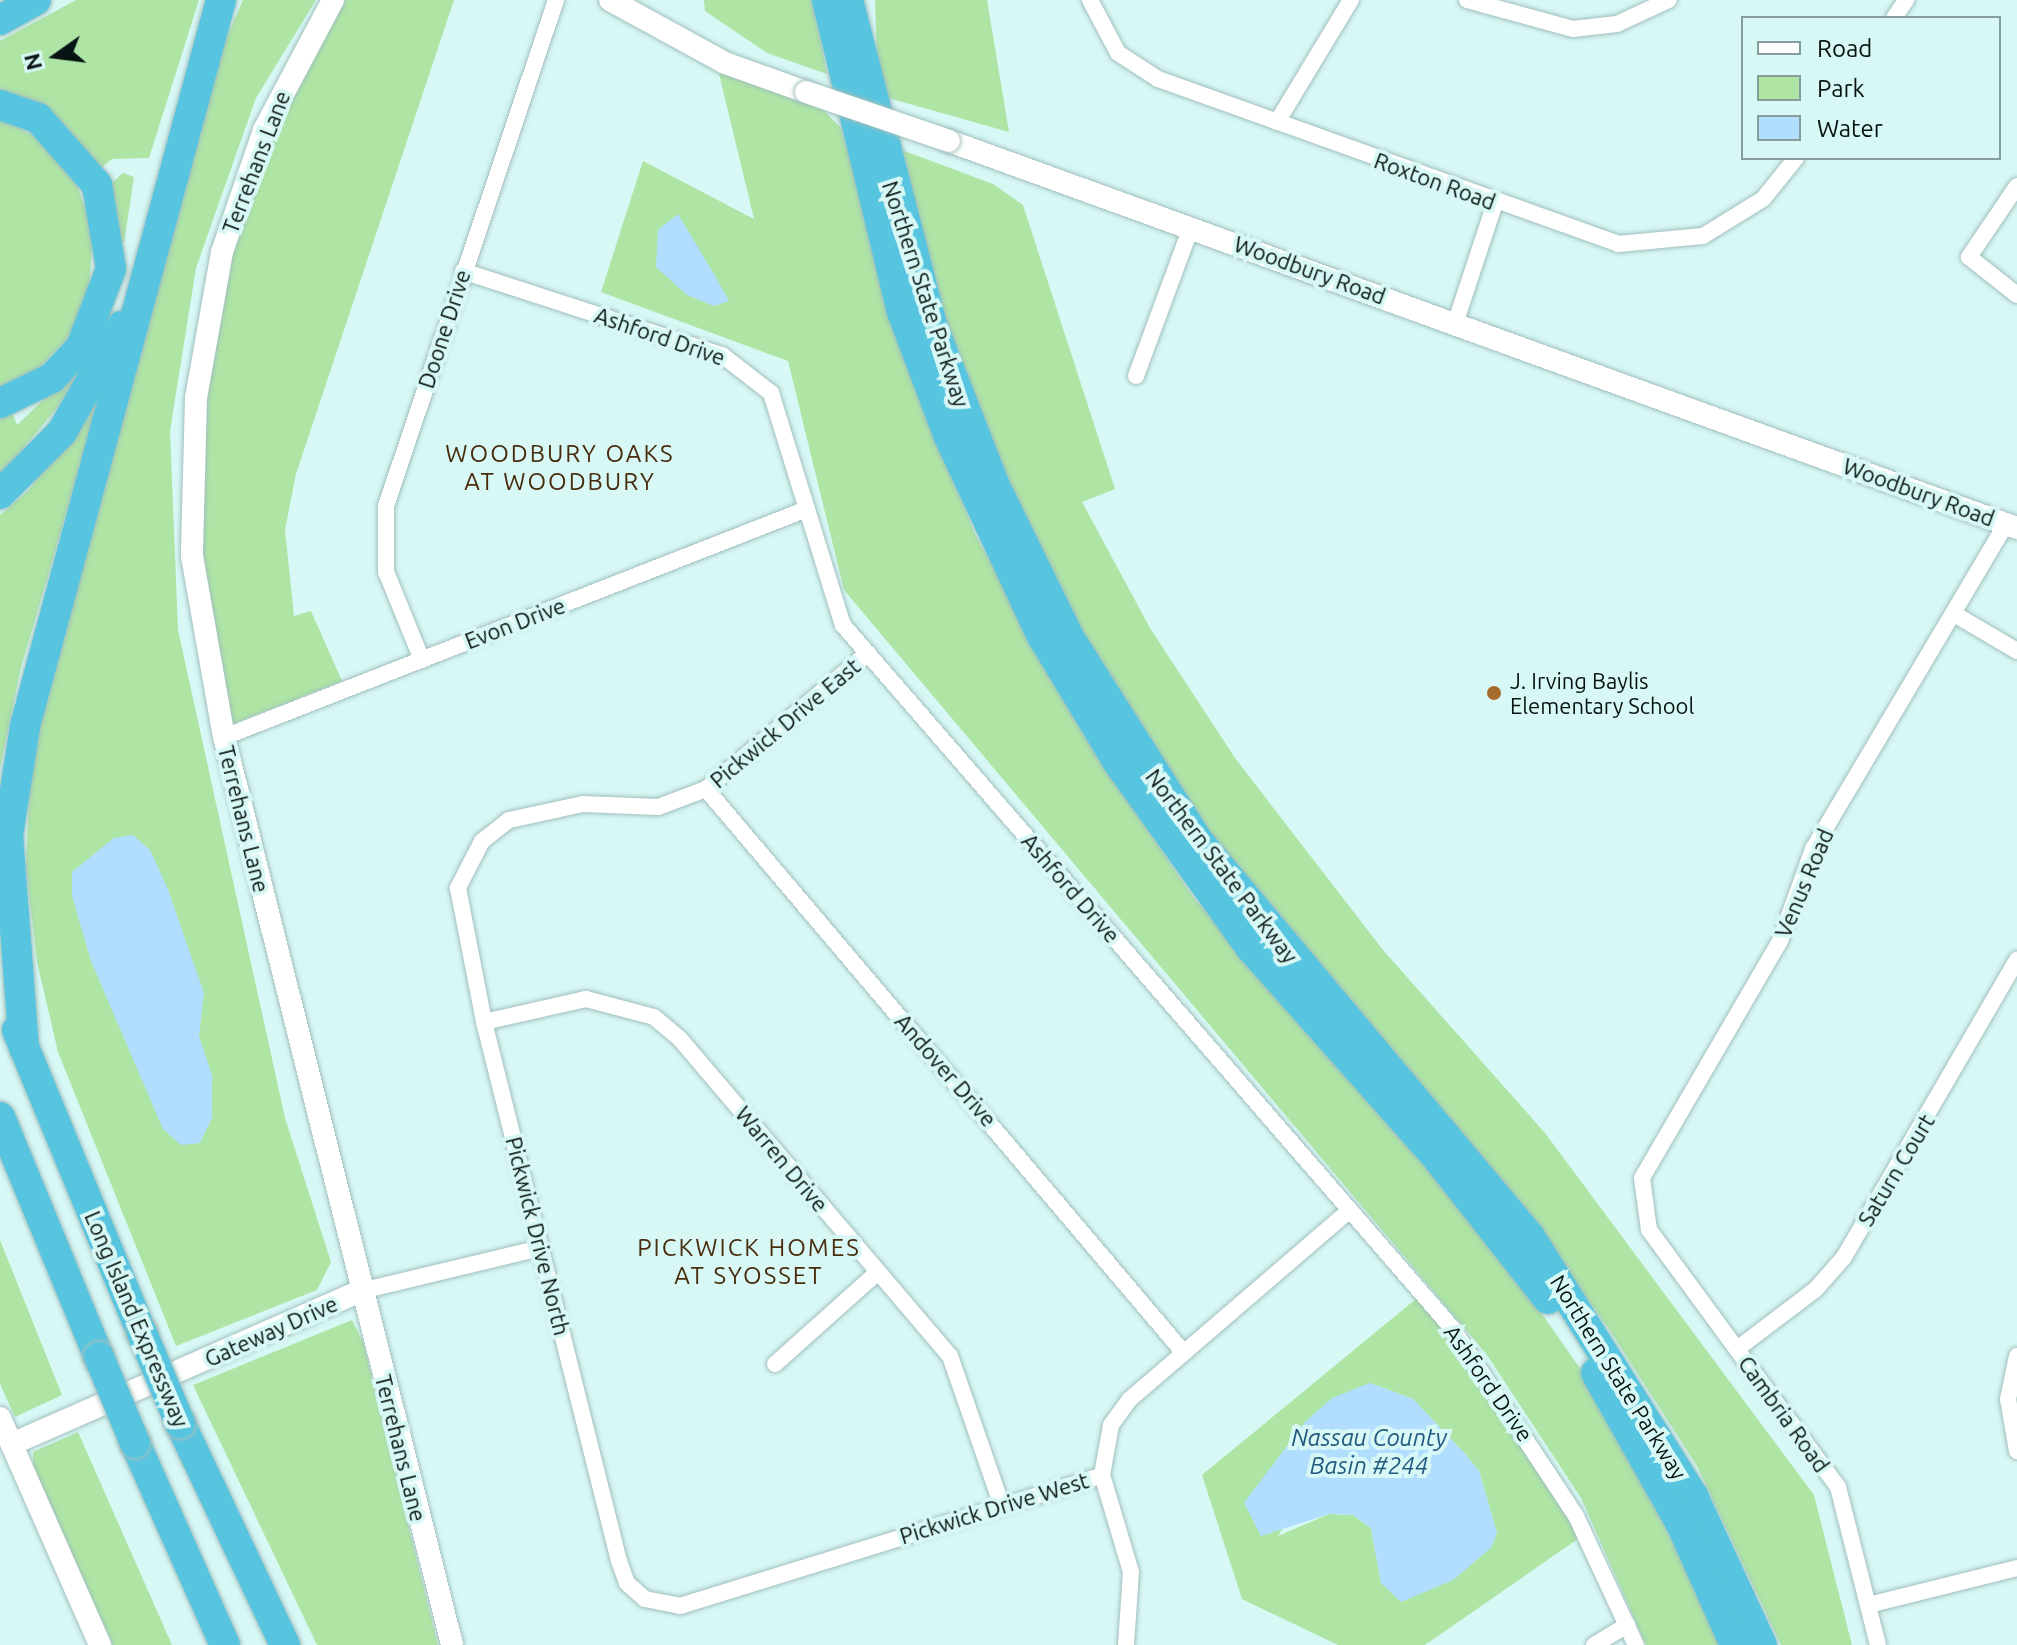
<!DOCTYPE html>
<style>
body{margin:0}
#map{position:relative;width:2017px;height:1645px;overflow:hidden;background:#d8f8f6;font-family:Ubuntu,sans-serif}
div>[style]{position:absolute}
.green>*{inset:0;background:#aee5a5}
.water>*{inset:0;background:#b1ddff}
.roads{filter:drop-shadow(0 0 2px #a1bfbd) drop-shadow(0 0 2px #a1bfbd)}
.street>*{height:16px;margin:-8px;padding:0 8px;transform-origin:8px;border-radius:8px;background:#fff}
.secondary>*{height:22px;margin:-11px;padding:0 11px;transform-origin:11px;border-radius:11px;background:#fff}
.highway>*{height:30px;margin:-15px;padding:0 15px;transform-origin:15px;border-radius:15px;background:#57c5e0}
.bridges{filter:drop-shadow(0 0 2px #a1bfbd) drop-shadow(0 0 2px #a1bfbd)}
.secondary-bridge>*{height:22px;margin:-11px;padding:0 11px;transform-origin:11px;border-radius:11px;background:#fff}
.highway-bridge>*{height:30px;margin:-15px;padding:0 15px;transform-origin:15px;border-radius:15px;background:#57c5e0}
.dots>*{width:22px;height:22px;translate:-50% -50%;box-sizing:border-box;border:4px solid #d8f8f6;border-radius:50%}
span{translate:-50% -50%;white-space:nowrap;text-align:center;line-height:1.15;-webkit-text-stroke:8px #d8f8f6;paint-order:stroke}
.street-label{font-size:22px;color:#081413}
.poi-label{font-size:22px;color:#081413}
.left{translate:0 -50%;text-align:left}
.neighbourhood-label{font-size:24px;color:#482c0d;letter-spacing:2px}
.water-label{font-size:24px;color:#235a7f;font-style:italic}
.legend{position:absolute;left:1741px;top:16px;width:260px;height:144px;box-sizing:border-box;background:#d8f8f6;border:2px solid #859d9b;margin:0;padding:10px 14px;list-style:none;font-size:24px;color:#081413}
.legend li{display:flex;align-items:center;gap:16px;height:40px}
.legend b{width:40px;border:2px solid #859d9b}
.north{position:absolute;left:16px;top:16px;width:80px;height:80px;-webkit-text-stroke:6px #d8f8f6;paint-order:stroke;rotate:256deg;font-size:22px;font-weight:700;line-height:32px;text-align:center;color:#081413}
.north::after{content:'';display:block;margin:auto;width:28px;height:36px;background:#081413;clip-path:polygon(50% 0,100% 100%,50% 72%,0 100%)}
</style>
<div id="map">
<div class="green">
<div style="clip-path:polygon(76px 0,199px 0,149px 158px,112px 159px,95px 173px,0 94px,0 41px)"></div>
<div style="clip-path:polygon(243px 0,316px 0,256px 98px,196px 268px,170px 431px,178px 630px,285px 1118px,331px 1262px,317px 1290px,176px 1346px,58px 1052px,37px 962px,26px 866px,31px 755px,221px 50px)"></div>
<div style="clip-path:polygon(337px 0,454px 0,296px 474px,285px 530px,294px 616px,311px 611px,342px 681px,230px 725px,199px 555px,210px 330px,265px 148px)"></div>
<div style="clip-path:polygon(704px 0,812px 0,827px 74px,767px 53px,705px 11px)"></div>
<div style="clip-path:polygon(875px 0,987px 0,1009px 132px,878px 95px)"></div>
<div style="clip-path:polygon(715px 57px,806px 92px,841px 128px,917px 386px,974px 532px,1085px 738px,1193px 897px,1447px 1186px,1519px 1281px,1600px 1397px,1723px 1645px,1646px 1645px,1581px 1498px,1487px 1355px,844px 590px,788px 361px,601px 292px,643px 161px,754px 219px)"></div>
<div style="clip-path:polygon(0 118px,40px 139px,77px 185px,93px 231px,89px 290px,72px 334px,34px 373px,0 391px)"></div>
<div style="clip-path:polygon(891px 146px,993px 184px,1023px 205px,1115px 489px,1082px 502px,1150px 628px,1235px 758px,1383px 950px,1545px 1133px,1814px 1495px,1852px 1645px,1781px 1645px,1697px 1466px,1607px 1326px,1512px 1199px,1171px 787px,1076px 626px,1001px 475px,930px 293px)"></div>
<div style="clip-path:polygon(123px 173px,134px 177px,124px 243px,113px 239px,106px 188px)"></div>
<div style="clip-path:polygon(90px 355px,56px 409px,0 476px,0 412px,12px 412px,17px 425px)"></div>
<div style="clip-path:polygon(102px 391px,20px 671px,0 769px,0 515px,28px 491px)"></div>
<div style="clip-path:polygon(0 1240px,62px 1395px,15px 1417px,0 1384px)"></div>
<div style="clip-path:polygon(evenodd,1422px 1294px,1585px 1534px,1425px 1645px,1338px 1645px,1242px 1599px,1202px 1475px,1422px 1294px,1370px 1383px,1413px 1399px,1465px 1454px,1479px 1471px,1497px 1533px,1381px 1583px,1371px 1528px,1353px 1515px,1329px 1514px,1278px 1536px,1370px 1383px)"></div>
<div style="clip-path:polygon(352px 1320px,363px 1342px,438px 1645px,317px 1645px,193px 1385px)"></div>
<div style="clip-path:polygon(78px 1432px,172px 1645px,112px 1645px,33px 1472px,33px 1452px)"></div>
</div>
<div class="water">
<div style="clip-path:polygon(678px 214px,715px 276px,729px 301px,714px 306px,687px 295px,656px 267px,658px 230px)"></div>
<div style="clip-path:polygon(133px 835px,150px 850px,167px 887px,204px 993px,199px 1036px,212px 1075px,212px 1118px,200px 1143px,181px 1145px,163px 1129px,91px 961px,72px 896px,72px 872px,114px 838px)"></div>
<div style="clip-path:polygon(1370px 1383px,1413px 1399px,1465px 1454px,1479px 1471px,1497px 1533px,1491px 1548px,1453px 1580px,1401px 1602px,1381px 1583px,1371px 1528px,1353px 1515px,1329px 1514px,1261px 1536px,1244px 1503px,1305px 1422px,1332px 1398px)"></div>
</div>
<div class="roads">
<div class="street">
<div style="left:1090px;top:0;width:60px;rotate:62.2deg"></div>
<div style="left:1118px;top:53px;width:48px;rotate:33deg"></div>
<div style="left:1158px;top:79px;width:489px;rotate:19.7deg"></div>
<div style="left:1618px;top:244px;width:85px;rotate:-5.4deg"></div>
<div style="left:1703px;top:236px;width:70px;rotate:-31.7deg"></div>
<div style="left:1763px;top:199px;width:53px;rotate:-51.2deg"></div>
<div style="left:1467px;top:0;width:110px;rotate:15.3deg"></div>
<div style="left:1573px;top:29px;width:44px;rotate:-6.5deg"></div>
<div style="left:1617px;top:24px;width:57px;rotate:-24.8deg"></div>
<div style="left:1894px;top:18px;width:22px;rotate:-56deg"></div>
<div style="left:1277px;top:122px;width:143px;rotate:-58.8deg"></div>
<div style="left:2017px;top:186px;width:86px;rotate:124.1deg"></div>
<div style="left:1969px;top:257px;width:61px;rotate:38.4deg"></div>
<div style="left:463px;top:271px;width:272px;rotate:18deg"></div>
<div style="left:722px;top:355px;width:62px;rotate:37.8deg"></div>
<div style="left:771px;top:393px;width:243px;rotate:72.8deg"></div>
<div style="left:843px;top:625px;width:930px;rotate:49.1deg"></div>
<div style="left:1452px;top:1328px;width:225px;rotate:56.6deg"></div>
<div style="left:1576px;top:1516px;width:142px;rotate:65.1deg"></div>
<div style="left:1455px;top:324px;width:127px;rotate:-71.7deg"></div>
<div style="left:1136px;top:376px;width:159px;rotate:-69.7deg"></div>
<div style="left:1954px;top:614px;width:73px;rotate:30.4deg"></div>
<div style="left:868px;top:653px;width:212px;rotate:140deg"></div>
<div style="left:706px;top:789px;width:51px;rotate:159.4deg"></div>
<div style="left:658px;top:807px;width:75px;rotate:-177.7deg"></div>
<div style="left:583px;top:804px;width:76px;rotate:167.8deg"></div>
<div style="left:509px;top:820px;width:34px;rotate:142deg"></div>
<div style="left:482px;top:841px;width:53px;rotate:117.1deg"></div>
<div style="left:458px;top:888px;width:136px;rotate:79deg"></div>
<div style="left:484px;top:1022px;width:556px;rotate:75.94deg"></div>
<div style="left:619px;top:1561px;width:23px;rotate:70deg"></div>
<div style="left:627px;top:1583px;width:24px;rotate:42deg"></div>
<div style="left:645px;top:1599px;width:36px;rotate:11deg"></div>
<div style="left:680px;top:1606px;width:442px;rotate:-17.2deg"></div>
<div style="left:422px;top:660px;width:95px;rotate:-112.2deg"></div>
<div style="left:386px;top:572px;width:66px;rotate:-90deg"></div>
<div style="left:386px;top:506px;width:534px;rotate:-71.43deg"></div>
<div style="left:224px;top:737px;width:626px;rotate:-21.36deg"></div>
<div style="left:706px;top:789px;width:739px;rotate:49.72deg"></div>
<div style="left:484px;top:1022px;width:105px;rotate:-12.7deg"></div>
<div style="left:586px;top:999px;width:70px;rotate:14.8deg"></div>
<div style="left:654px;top:1017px;width:34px;rotate:40deg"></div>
<div style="left:680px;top:1039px;width:416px;rotate:49.6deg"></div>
<div style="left:950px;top:1356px;width:156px;rotate:70.9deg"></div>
<div style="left:361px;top:1291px;width:184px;rotate:-13.5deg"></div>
<div style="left:1737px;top:1349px;width:99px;rotate:-37.2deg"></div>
<div style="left:1816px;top:1289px;width:43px;rotate:-48.8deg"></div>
<div style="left:1844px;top:1257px;width:344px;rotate:-59.8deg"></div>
<div style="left:2017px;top:1356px;width:44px;rotate:101.8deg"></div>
<div style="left:2008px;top:1399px;width:53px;rotate:80.2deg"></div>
<div style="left:775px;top:1364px;width:138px;rotate:-41.8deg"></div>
<div style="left:1868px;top:1605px;width:154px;rotate:-13.9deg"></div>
<div style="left:1126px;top:1645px;width:73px;rotate:-86.1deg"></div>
<div style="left:1131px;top:1572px;width:101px;rotate:-106.6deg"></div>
<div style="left:1102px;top:1475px;width:51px;rotate:-79.8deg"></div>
<div style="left:1111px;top:1425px;width:31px;rotate:-54deg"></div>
<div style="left:1129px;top:1400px;width:291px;rotate:-40.7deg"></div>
<div style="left:1594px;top:1645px;width:39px;rotate:-31deg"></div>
<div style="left:1878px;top:1645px;width:163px;rotate:-104.2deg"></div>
<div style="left:1838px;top:1487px;width:319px;rotate:-126.3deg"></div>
<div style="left:1649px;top:1230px;width:52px;rotate:-97.7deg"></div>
<div style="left:1642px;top:1178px;width:274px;rotate:-59.8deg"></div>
<div style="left:1780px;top:941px;width:98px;rotate:-70.3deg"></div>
<div style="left:1813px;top:849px;width:378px;rotate:-59.3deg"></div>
</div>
<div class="secondary">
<div style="left:333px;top:0;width:147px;rotate:118deg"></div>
<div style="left:264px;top:130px;width:129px;rotate:109deg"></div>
<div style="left:222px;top:252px;width:148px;rotate:100.1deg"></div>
<div style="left:196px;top:398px;width:158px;rotate:91.5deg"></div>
<div style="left:192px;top:556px;width:184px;rotate:80deg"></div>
<div style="left:224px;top:737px;width:936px;rotate:75.9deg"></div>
<div style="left:610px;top:0;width:131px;rotate:28.7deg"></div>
<div style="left:725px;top:63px;width:86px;rotate:19.7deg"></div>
<div style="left:949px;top:141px;width:1136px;rotate:19.92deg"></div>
<div style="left:0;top:1418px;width:248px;rotate:66.2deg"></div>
<div style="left:12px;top:1444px;width:381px;rotate:-23.7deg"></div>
</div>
<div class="highway">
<div style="left:827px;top:0;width:321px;rotate:76.5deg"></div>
<div style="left:902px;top:312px;width:134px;rotate:69.4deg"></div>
<div style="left:949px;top:437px;width:220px;rotate:65deg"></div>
<div style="left:1042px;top:636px;width:146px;rotate:59deg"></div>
<div style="left:1117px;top:761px;width:229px;rotate:54.4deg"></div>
<div style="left:1250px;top:947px;width:283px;rotate:48.4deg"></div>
<div style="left:1438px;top:1159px;width:178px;rotate:51.8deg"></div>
<div style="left:848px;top:0;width:333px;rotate:75.5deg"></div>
<div style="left:931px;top:322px;width:174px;rotate:68.7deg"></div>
<div style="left:994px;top:484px;width:173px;rotate:63.9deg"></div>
<div style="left:1070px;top:639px;width:241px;rotate:57.6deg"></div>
<div style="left:1199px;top:842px;width:515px;rotate:50.04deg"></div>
<div style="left:1530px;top:1237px;width:306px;rotate:57.8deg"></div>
<div style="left:1693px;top:1496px;width:164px;rotate:65.2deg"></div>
<div style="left:0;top:20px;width:41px;rotate:-29.1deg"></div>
<div style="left:0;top:105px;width:40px;rotate:18.9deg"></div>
<div style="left:38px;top:118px;width:89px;rotate:48.6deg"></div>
<div style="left:97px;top:185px;width:85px;rotate:80.5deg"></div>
<div style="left:111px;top:269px;width:84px;rotate:111deg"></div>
<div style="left:81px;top:347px;width:42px;rotate:133.1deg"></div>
<div style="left:52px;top:378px;width:58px;rotate:154.3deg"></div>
<div style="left:0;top:494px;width:88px;rotate:-45deg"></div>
<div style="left:62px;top:432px;width:122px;rotate:-60.5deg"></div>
<div style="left:17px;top:1030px;width:328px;rotate:67.6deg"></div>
<div style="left:24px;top:1048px;width:214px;rotate:-94.3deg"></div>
<div style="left:8px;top:835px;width:110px;rotate:-81.1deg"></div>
<div style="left:25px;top:726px;width:752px;rotate:-74.89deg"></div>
<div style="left:0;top:1117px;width:260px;rotate:67.6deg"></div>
<div style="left:1596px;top:1373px;width:173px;rotate:60.6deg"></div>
<div style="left:1681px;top:1524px;width:133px;rotate:65.9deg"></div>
<div style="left:180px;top:1423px;width:246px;rotate:64.7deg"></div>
<div style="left:135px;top:1443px;width:221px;rotate:66deg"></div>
</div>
</div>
<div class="bridges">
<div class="secondary-bridge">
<div style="left:806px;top:92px;width:151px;rotate:18.9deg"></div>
</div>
<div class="highway-bridge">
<div style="left:142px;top:1333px;width:98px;rotate:67.1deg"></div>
<div style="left:99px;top:1357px;width:93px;rotate:67.3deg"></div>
</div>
</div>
<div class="dots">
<div style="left:1494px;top:693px;background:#a66c2c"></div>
</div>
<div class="street-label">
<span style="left:256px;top:162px;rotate:-69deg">Terrehans Lane</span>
<span style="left:1435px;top:181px;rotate:20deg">Roxton Road</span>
<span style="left:1310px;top:270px;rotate:20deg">Woodbury Road</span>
<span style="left:926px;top:294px;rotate:72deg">Northern State Parkway</span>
<span style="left:444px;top:329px;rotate:-72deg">Doone Drive</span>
<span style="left:660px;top:336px;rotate:19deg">Ashford Drive</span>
<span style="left:1919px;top:492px;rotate:20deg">Woodbury Road</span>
<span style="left:515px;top:623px;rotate:-21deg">Evon Drive</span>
<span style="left:785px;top:723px;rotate:-40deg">Pickwick Drive East</span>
<span style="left:244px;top:819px;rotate:76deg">Terrehans Lane</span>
<span style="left:1222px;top:866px;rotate:53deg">Northern State Parkway</span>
<span style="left:1804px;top:883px;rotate:-67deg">Venus Road</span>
<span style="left:1071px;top:888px;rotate:49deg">Ashford Drive</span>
<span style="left:946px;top:1070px;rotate:49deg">Andover Drive</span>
<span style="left:782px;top:1159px;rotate:50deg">Warren Drive</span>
<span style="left:1896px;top:1170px;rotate:-59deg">Saturn Court</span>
<span style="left:538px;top:1236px;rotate:76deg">Pickwick Drive North</span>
<span style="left:137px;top:1319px;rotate:67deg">Long Island Expressway</span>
<span style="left:271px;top:1331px;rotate:-24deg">Gateway Drive</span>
<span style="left:1619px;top:1377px;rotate:58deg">Northern State Parkway</span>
<span style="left:1489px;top:1383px;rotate:55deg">Ashford Drive</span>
<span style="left:1784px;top:1414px;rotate:54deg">Cambria Road</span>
<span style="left:401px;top:1448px;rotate:76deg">Terrehans Lane</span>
<span style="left:994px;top:1508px;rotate:-17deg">Pickwick Drive West</span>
</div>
<div class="poi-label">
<span class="left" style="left:1510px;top:693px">J. Irving Baylis<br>Elementary School</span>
</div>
<div class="neighbourhood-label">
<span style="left:560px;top:468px">WOODBURY OAKS<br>AT WOODBURY</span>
<span style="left:749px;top:1262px">PICKWICK HOMES<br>AT SYOSSET</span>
</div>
<div class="water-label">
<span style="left:1369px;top:1452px">Nassau County<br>Basin #244</span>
</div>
<ul class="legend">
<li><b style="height:10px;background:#fff"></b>Road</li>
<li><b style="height:22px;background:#aee5a5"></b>Park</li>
<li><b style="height:22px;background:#b1ddff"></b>Water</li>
</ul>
<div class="north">N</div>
</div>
